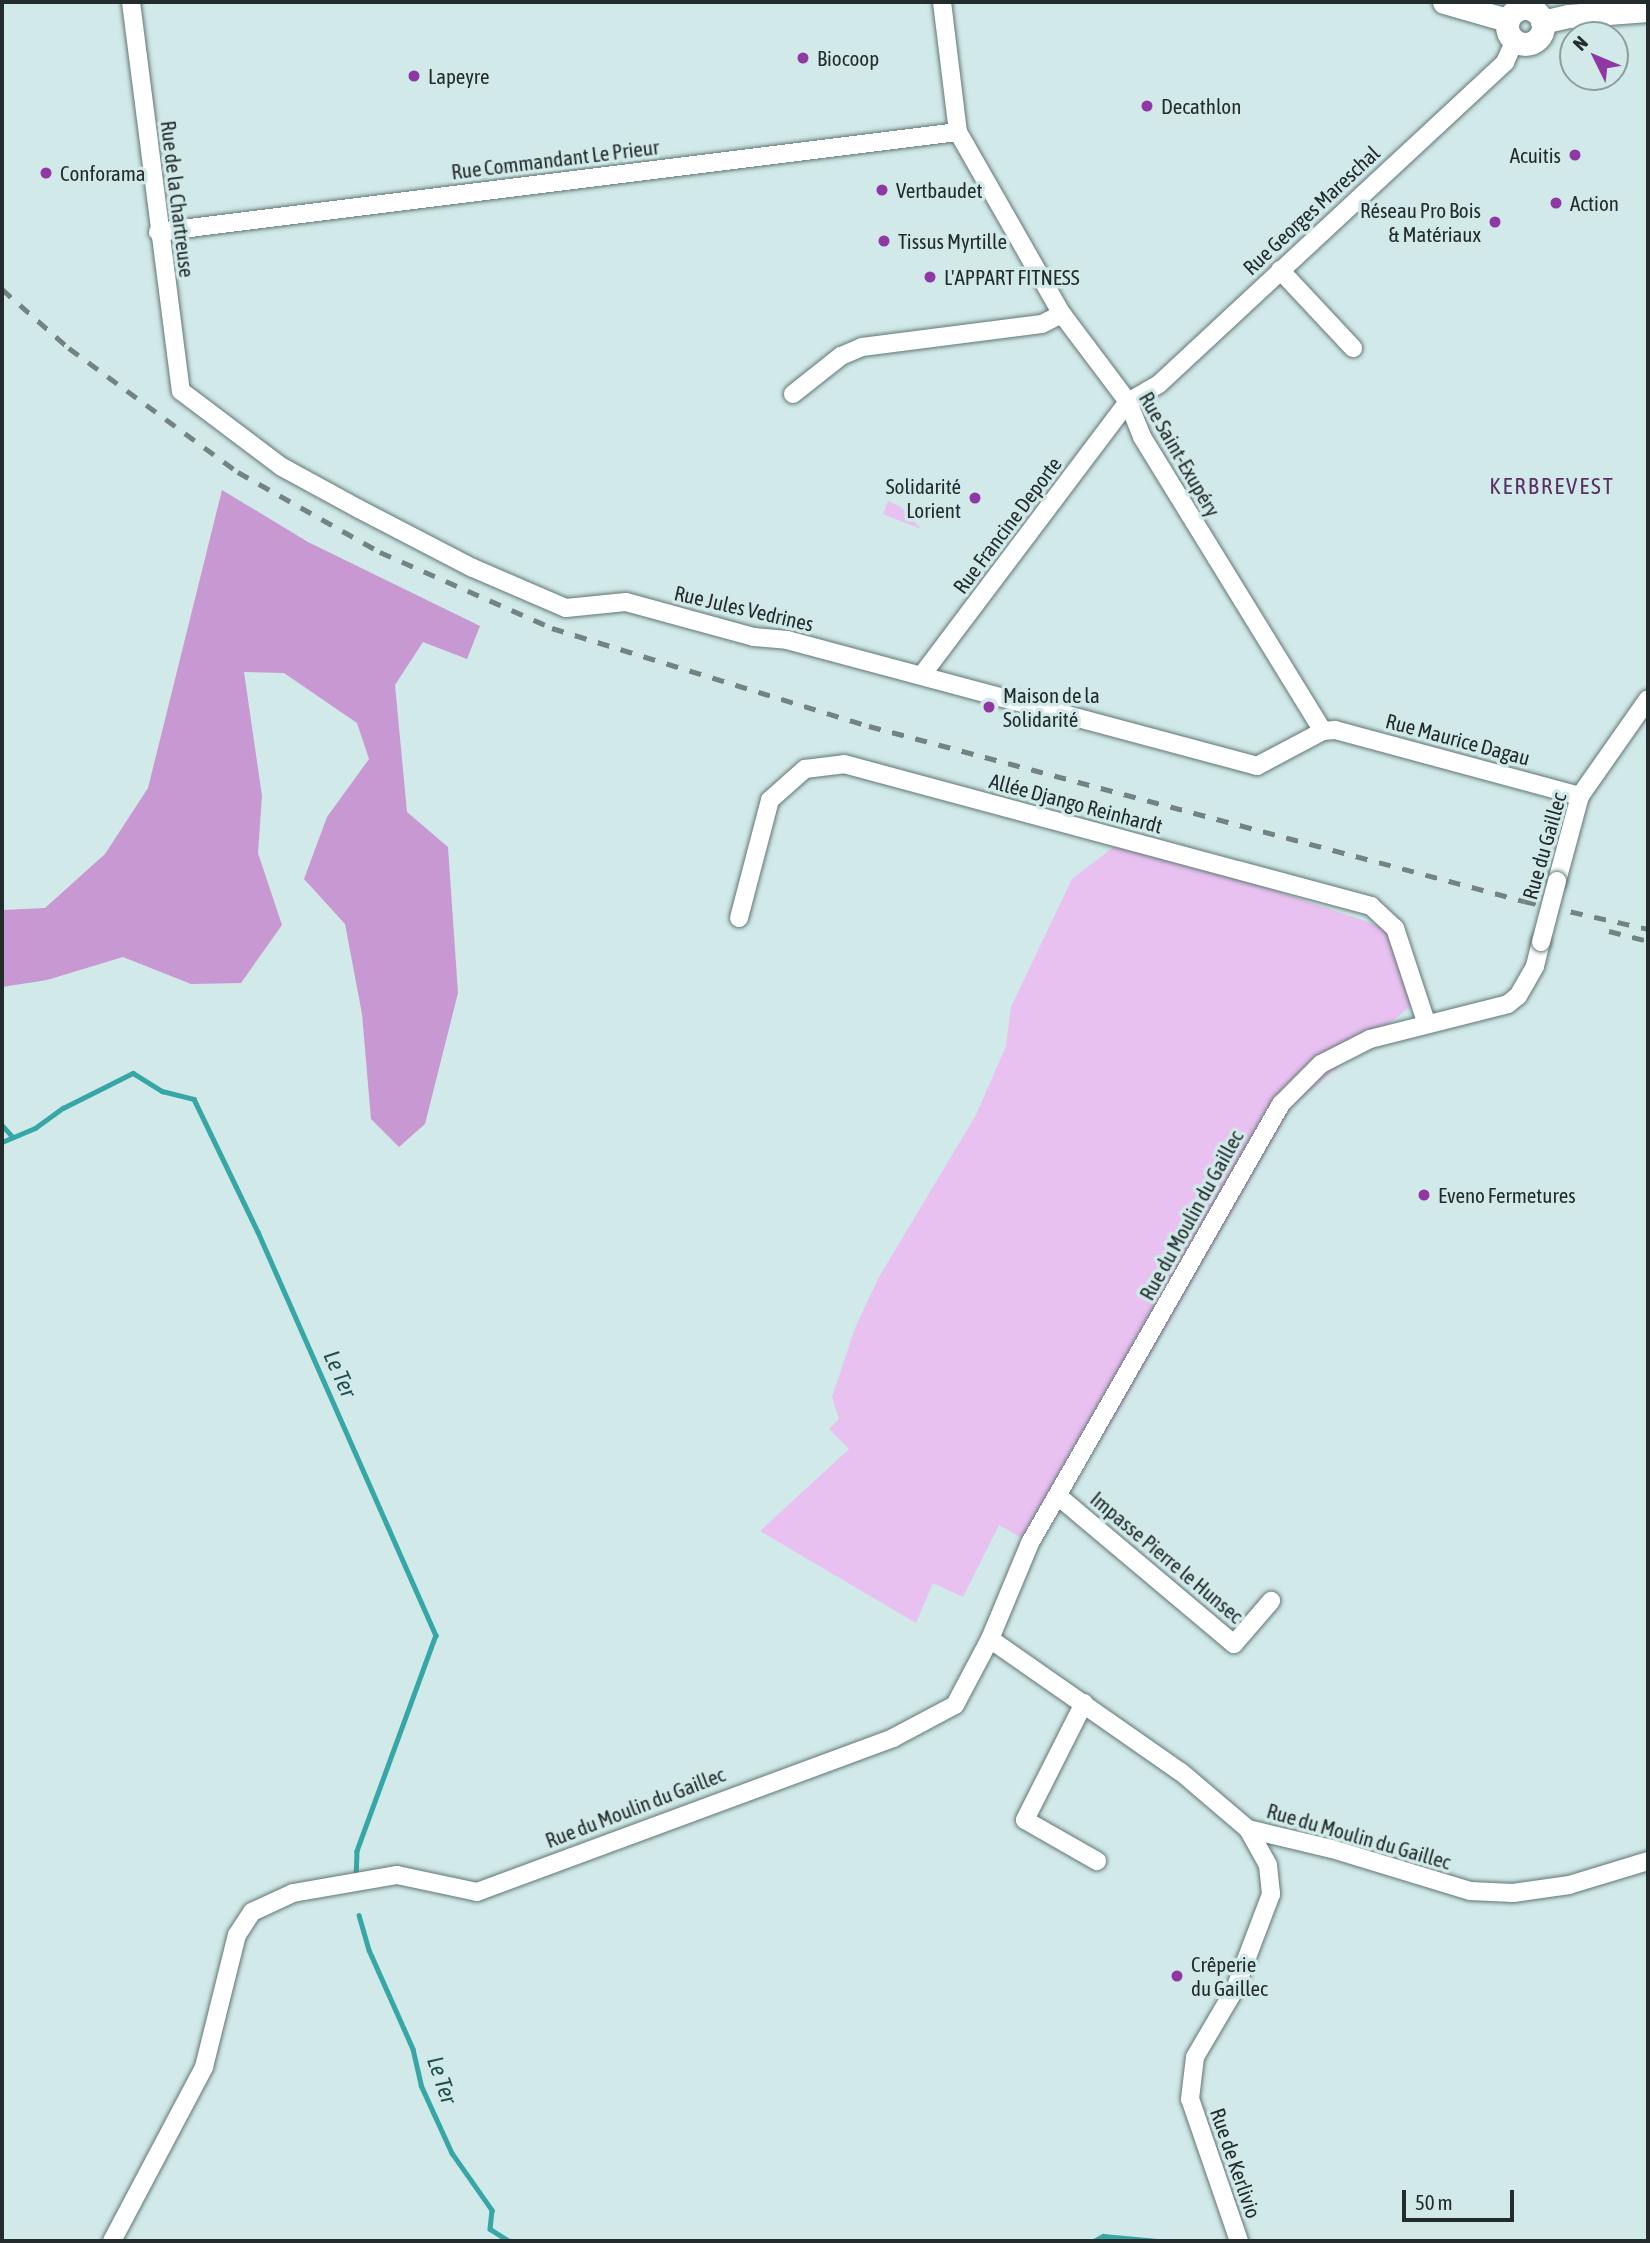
<!DOCTYPE html>
<meta charset="utf-8">
<style>
body{margin:0}
#map{position:relative;width:1650px;height:2243px;overflow:hidden;background:#d1e9e8;font-family:"Asap Condensed",sans-serif}
div>[style]{position:absolute}
.green>*{inset:0;background:#e8c1f1}
.forest>*{inset:0;background:#c898d3}
.stream>*{height:4.5px;margin:-2.25px;padding:0 2.25px;transform-origin:2.25px;border-radius:2.25px;background:#36a6a6}
.roads{filter:drop-shadow(0 0 2px #617676) drop-shadow(0 0 2px #617676)}
.minor>*{height:18px;margin:-9px;padding:0 9px;transform-origin:9px;border-radius:9px;background:#fff}
.major>*{height:23px;margin:-11.5px;padding:0 11.5px;transform-origin:11.5px;border-radius:11.5px;background:#fff}
.major>.ring{margin:-11.5px;padding:0;box-sizing:content-box;background:none;border:23px solid #fff;border-radius:50%}
.rail>*{height:4.5px;margin-top:-2.25px;transform-origin:0;background:repeating-linear-gradient(90deg,#738282 0 12px,transparent 0 24px)}
.bridges{filter:drop-shadow(0 0 2px #617676) drop-shadow(0 0 2px #617676)}
.minor-bridge>*{height:18px;margin:-9px;padding:0 9px;transform-origin:9px;border-radius:9px;background:#fff}
.dots>*{width:19px;height:19px;translate:-50% -50%;box-sizing:border-box;border:4px solid #d1e9e8;border-radius:50%}
span{translate:-50% -50%;white-space:nowrap;text-align:center;line-height:1.15;-webkit-text-stroke:7px #d1e9e8;paint-order:stroke}
.poi-label{font-size:21px;color:#232c2c}
.left{translate:0 -50%;text-align:left}
.right{translate:-100% -50%;text-align:right}
.street-label{font-size:21px;color:#232c2c}
.neighbourhood-label{font-size:23px;color:#5a2f64;letter-spacing:2px}
.water-label{font-size:23px;color:#1f4e4e;font-style:italic}
.frame{position:absolute;inset:0;border:4px solid #232c2c;pointer-events:none}
.north{position:absolute;left:1559px;top:21px;width:70px;height:70px;box-sizing:border-box;background:#d1e9e8;border:2px solid #8b9d9d;border-radius:50%;rotate:313deg;font-size:19px;font-weight:700;line-height:28px;text-align:center;color:#232c2c}
.north::after{content:'';display:block;margin:auto;width:24px;height:32px;background:#8f37a3;clip-path:polygon(50% 0,100% 100%,50% 72%,0 100%)}
.scale{position:absolute;left:1402px;top:2190px;width:112px;height:32px;box-sizing:border-box;border:4px solid #232c2c;border-top:0;padding-left:9px;font-size:21px;line-height:24px;white-space:nowrap;color:#232c2c;-webkit-text-stroke:5px #d1e9e8;paint-order:stroke}
</style>
<div id="map">
<div class="green">
<div style="clip-path:polygon(888px 501px,901px 507px,921px 529px,883px 514px)"></div>
<div style="clip-path:polygon(1123px 840px,1389px 929px,1414px 1003px,1293px 1105px,1111px 1424px,1030px 1543px,999px 1525px,963px 1597px,933px 1583px,916px 1623px,760px 1531px,849px 1449px,829px 1429px,839px 1419px,832px 1397px,855px 1328px,879px 1277px,976px 1115px,1006px 1046px,1011px 1007px,1072px 879px)"></div>
</div>
<div class="forest">
<div style="clip-path:polygon(222px 490px,308px 542px,480px 626px,467px 659px,423px 642px,395px 685px,407px 812px,448px 847px,458px 993px,425px 1124px,399px 1147px,371px 1119px,362px 1014px,345px 924px,304px 879px,327px 817px,369px 759px,357px 723px,284px 673px,244px 672px,262px 796px,258px 853px,282px 925px,241px 983px,191px 984px,123px 957px,47px 980px,2px 987px,2px 910px,45px 908px,105px 854px,148px 788px)"></div>
</div>
<div class="stream">
<div style="left:2px;top:1125px;width:15px;rotate:48deg"></div>
<div style="left:2px;top:1142px;width:36px;rotate:-23deg"></div>
<div style="left:35px;top:1128px;width:34px;rotate:-36deg"></div>
<div style="left:63px;top:1108px;width:78px;rotate:-26.6deg"></div>
<div style="left:133px;top:1073px;width:34px;rotate:32deg"></div>
<div style="left:162px;top:1091px;width:33px;rotate:14deg"></div>
<div style="left:194px;top:1099px;width:148px;rotate:64.3deg"></div>
<div style="left:258px;top:1232px;width:441px;rotate:66.2deg"></div>
<div style="left:436px;top:1635px;width:230px;rotate:110.1deg"></div>
<div style="left:357px;top:1851px;width:24px;rotate:92deg"></div>
<div style="left:359px;top:1915px;width:36px;rotate:74deg"></div>
<div style="left:369px;top:1950px;width:108px;rotate:66deg"></div>
<div style="left:413px;top:2049px;width:37px;rotate:77deg"></div>
<div style="left:421px;top:2085px;width:75px;rotate:65.5deg"></div>
<div style="left:452px;top:2153px;width:70px;rotate:54.9deg"></div>
<div style="left:492px;top:2210px;width:19px;rotate:96deg"></div>
<div style="left:490px;top:2229px;width:22px;rotate:32deg"></div>
<div style="left:982px;top:2241px;width:1px"></div>
<div style="left:1094px;top:2241px;width:10px;rotate:-29deg"></div>
<div style="left:1103px;top:2236px;width:54px;rotate:5.3deg"></div>
<div style="left:1171px;top:2241px;width:43px"></div>
</div>
<div class="roads">
<div class="minor">
<div style="left:131px;top:2px;width:392px;rotate:82.7deg"></div>
<div style="left:181px;top:391px;width:126px;rotate:37deg"></div>
<div style="left:282px;top:467px;width:88px;rotate:28.6deg"></div>
<div style="left:359px;top:509px;width:128px;rotate:27.4deg"></div>
<div style="left:473px;top:568px;width:101px;rotate:23.3deg"></div>
<div style="left:566px;top:608px;width:60px;rotate:-5.7deg"></div>
<div style="left:626px;top:602px;width:133px;rotate:15.3deg"></div>
<div style="left:754px;top:637px;width:33px;rotate:5deg"></div>
<div style="left:787px;top:640px;width:487px;rotate:15deg"></div>
<div style="left:1257px;top:766px;width:75px;rotate:-27.9deg"></div>
<div style="left:1323px;top:731px;width:12px;rotate:-5deg"></div>
<div style="left:1335px;top:730px;width:254px;rotate:15.1deg"></div>
<div style="left:942px;top:2px;width:131px;rotate:83deg"></div>
<div style="left:958px;top:132px;width:210px;rotate:60.3deg"></div>
<div style="left:1062px;top:314px;width:110px;rotate:53.1deg"></div>
<div style="left:1128px;top:402px;width:38px;rotate:68deg"></div>
<div style="left:1142px;top:437px;width:345px;rotate:58.4deg"></div>
<div style="left:158px;top:232px;width:806px;rotate:-7.13deg"></div>
<div style="left:1280px;top:270px;width:107px;rotate:46.9deg"></div>
<div style="left:793px;top:394px;width:61px;rotate:-38.4deg"></div>
<div style="left:841px;top:356px;width:23px;rotate:-23deg"></div>
<div style="left:862px;top:347px;width:181px;rotate:-7.3deg"></div>
<div style="left:1042px;top:324px;width:22px;rotate:-27deg"></div>
<div style="left:1128px;top:402px;width:36px;rotate:-30deg"></div>
<div style="left:1159px;top:384px;width:473px;rotate:-42.9deg"></div>
<div style="left:1505px;top:62px;width:23px;rotate:-65deg"></div>
<div style="left:922px;top:675px;width:342px;rotate:-53deg"></div>
<div style="left:1557px;top:881px;width:88px;rotate:-74.9deg"></div>
<div style="left:1580px;top:796px;width:118px;rotate:-55deg"></div>
<div style="left:739px;top:918px;width:122px;rotate:-75.3deg"></div>
<div style="left:770px;top:800px;width:47px;rotate:-41.5deg"></div>
<div style="left:805px;top:769px;width:39px;rotate:-7deg"></div>
<div style="left:844px;top:764px;width:546px;rotate:15.08deg"></div>
<div style="left:1371px;top:906px;width:33px;rotate:43deg"></div>
<div style="left:1395px;top:928px;width:99px;rotate:71.7deg"></div>
<div style="left:1058px;top:1496px;width:230px;rotate:40.1deg"></div>
<div style="left:1234px;top:1644px;width:57px;rotate:-49.3deg"></div>
<div style="left:990px;top:1639px;width:233px;rotate:34.9deg"></div>
<div style="left:1181px;top:1772px;width:88px;rotate:40.4deg"></div>
<div style="left:1248px;top:1829px;width:86px;rotate:13.4deg"></div>
<div style="left:1332px;top:1849px;width:144px;rotate:16.9deg"></div>
<div style="left:1470px;top:1891px;width:43px;rotate:2.7deg"></div>
<div style="left:1513px;top:1893px;width:57px;rotate:-8.1deg"></div>
<div style="left:1569px;top:1885px;width:83px;rotate:-16.9deg"></div>
<div style="left:1084px;top:1703px;width:131px;rotate:116.8deg"></div>
<div style="left:1025px;top:1820px;width:83px;rotate:29.7deg"></div>
<div style="left:112px;top:2241px;width:197px;rotate:-62.1deg"></div>
<div style="left:204px;top:2067px;width:136px;rotate:-76deg"></div>
<div style="left:237px;top:1935px;width:27px;rotate:-57deg"></div>
<div style="left:252px;top:1912px;width:45px;rotate:-24.9deg"></div>
<div style="left:293px;top:1893px;width:106px;rotate:-9.8deg"></div>
<div style="left:397px;top:1875px;width:82px;rotate:12deg"></div>
<div style="left:477px;top:1892px;width:444px;rotate:-20.3deg"></div>
<div style="left:893px;top:1738px;width:70px;rotate:-28deg"></div>
<div style="left:955px;top:1705px;width:75px;rotate:-62.1deg"></div>
<div style="left:990px;top:1639px;width:104px;rotate:-67.4deg"></div>
<div style="left:1030px;top:1543px;width:506px;rotate:-60.24deg"></div>
<div style="left:1281px;top:1104px;width:57px;rotate:-45deg"></div>
<div style="left:1321px;top:1064px;width:55px;rotate:-27deg"></div>
<div style="left:1370px;top:1039px;width:142px;rotate:-14.2deg"></div>
<div style="left:1508px;top:1004px;width:13px;rotate:-39deg"></div>
<div style="left:1518px;top:996px;width:34px;rotate:-60deg"></div>
<div style="left:1535px;top:966px;width:25px;rotate:-76deg"></div>
<div style="left:1239px;top:2241px;width:150px;rotate:-109deg"></div>
<div style="left:1190px;top:2099px;width:42px;rotate:-83.2deg"></div>
<div style="left:1195px;top:2057px;width:79px;rotate:-59.5deg"></div>
<div style="left:1235px;top:1989px;width:102px;rotate:-69.2deg"></div>
<div style="left:1271px;top:1894px;width:29px;rotate:-96deg"></div>
<div style="left:1268px;top:1865px;width:41px;rotate:-119.1deg"></div>
</div>
<div class="major">
<div style="left:1444px;top:2px;width:66px;rotate:15.9deg"></div>
<div class="ring" style="left:1507px;top:8px;width:13px;height:13px"></div>
<div style="left:1542px;top:22px;width:27px;rotate:-13deg"></div>
<div style="left:1568px;top:16px;width:80px;rotate:-4.3deg"></div>
</div>
</div>
<div class="rail">
<div style="left:2px;top:289px;width:89px;rotate:41.4deg"></div>
<div style="left:69px;top:348px;width:210px;rotate:36.3deg"></div>
<div style="left:238px;top:472px;width:163px;rotate:29.4deg"></div>
<div style="left:380px;top:552px;width:188px;rotate:23.8deg"></div>
<div style="left:552px;top:628px;width:332px;rotate:17.2deg"></div>
<div style="left:869px;top:726px;width:678px;rotate:14.96deg"></div>
<div style="left:1524px;top:901px;width:127px;rotate:12.7deg"></div>
<div style="left:1609px;top:931px;width:40px;rotate:14.4deg"></div>
</div>
<div class="bridges">
<div class="minor-bridge">
<div style="left:1541px;top:942px;width:63px;rotate:-75.3deg"></div>
</div>
</div>
<div class="dots">
<div style="left:803px;top:58px;background:#8f37a3"></div>
<div style="left:414px;top:76px;background:#8f37a3"></div>
<div style="left:1147px;top:106px;background:#8f37a3"></div>
<div style="left:1575px;top:155px;background:#8f37a3"></div>
<div style="left:46px;top:173px;background:#8f37a3"></div>
<div style="left:882px;top:190px;background:#8f37a3"></div>
<div style="left:1556px;top:203px;background:#8f37a3"></div>
<div style="left:1495px;top:222px;background:#8f37a3"></div>
<div style="left:884px;top:241px;background:#8f37a3"></div>
<div style="left:930px;top:277px;background:#8f37a3"></div>
<div style="left:975px;top:498px;background:#8f37a3"></div>
<div style="left:989px;top:707px;background:#8f37a3"></div>
<div style="left:1424px;top:1195px;background:#8f37a3"></div>
<div style="left:1177px;top:1976px;background:#8f37a3"></div>
</div>
<div class="poi-label">
<span class="left" style="left:817px;top:58px">Biocoop</span>
<span class="left" style="left:428px;top:76px">Lapeyre</span>
<span class="left" style="left:1161px;top:106px">Decathlon</span>
<span class="right" style="left:1561px;top:155px">Acuitis</span>
<span class="left" style="left:60px;top:173px">Conforama</span>
<span class="left" style="left:896px;top:190px">Vertbaudet</span>
<span class="left" style="left:1570px;top:203px">Action</span>
<span class="right" style="left:1481px;top:222px">Réseau Pro Bois<br>&amp; Matériaux</span>
<span class="left" style="left:898px;top:241px">Tissus Myrtille</span>
<span class="left" style="left:944px;top:277px">L'APPART FITNESS</span>
<span class="right" style="left:961px;top:498px">Solidarité<br>Lorient</span>
<span class="left" style="left:1003px;top:707px">Maison de la<br>Solidarité</span>
<span class="left" style="left:1438px;top:1195px">Eveno Fermetures</span>
<span class="left" style="left:1191px;top:1976px">Crêperie<br>du Gaillec</span>
</div>
<div class="street-label">
<span style="left:555px;top:159px;rotate:-7deg">Rue Commandant Le Prieur</span>
<span style="left:178px;top:199px;rotate:83deg">Rue de la Chartreuse</span>
<span style="left:1311px;top:210px;rotate:-43deg">Rue Georges Mareschal</span>
<span style="left:1180px;top:454px;rotate:60deg">Rue Saint-Exupéry</span>
<span style="left:1007px;top:525px;rotate:-53deg">Rue Francine Deporte</span>
<span style="left:744px;top:608px;rotate:13deg">Rue Jules Vedrines</span>
<span style="left:1458px;top:739px;rotate:15deg">Rue Maurice Dagau</span>
<span style="left:1076px;top:803px;rotate:15deg">Allée Django Reinhardt</span>
<span style="left:1544px;top:846px;rotate:-74deg">Rue du Gaillec</span>
<span style="left:1191px;top:1215px;rotate:-61deg">Rue du Moulin du Gaillec</span>
<span style="left:1167px;top:1557px;rotate:40deg">Impasse Pierre le Hunsec</span>
<span style="left:635px;top:1807px;rotate:-21deg">Rue du Moulin du Gaillec</span>
<span style="left:1359px;top:1836px;rotate:16deg">Rue du Moulin du Gaillec</span>
<span style="left:1236px;top:2163px;rotate:71deg">Rue de Kerlivio</span>
</div>
<div class="neighbourhood-label">
<span style="left:1552px;top:486px">KERBREVEST</span>
</div>
<div class="water-label">
<span style="left:340px;top:1374px;rotate:66deg">Le Ter</span>
<span style="left:442px;top:2080px;rotate:71deg">Le Ter</span>
</div>
<div class="frame"></div>
<div class="north">N</div>
<div class="scale">50 m</div>
</div>
